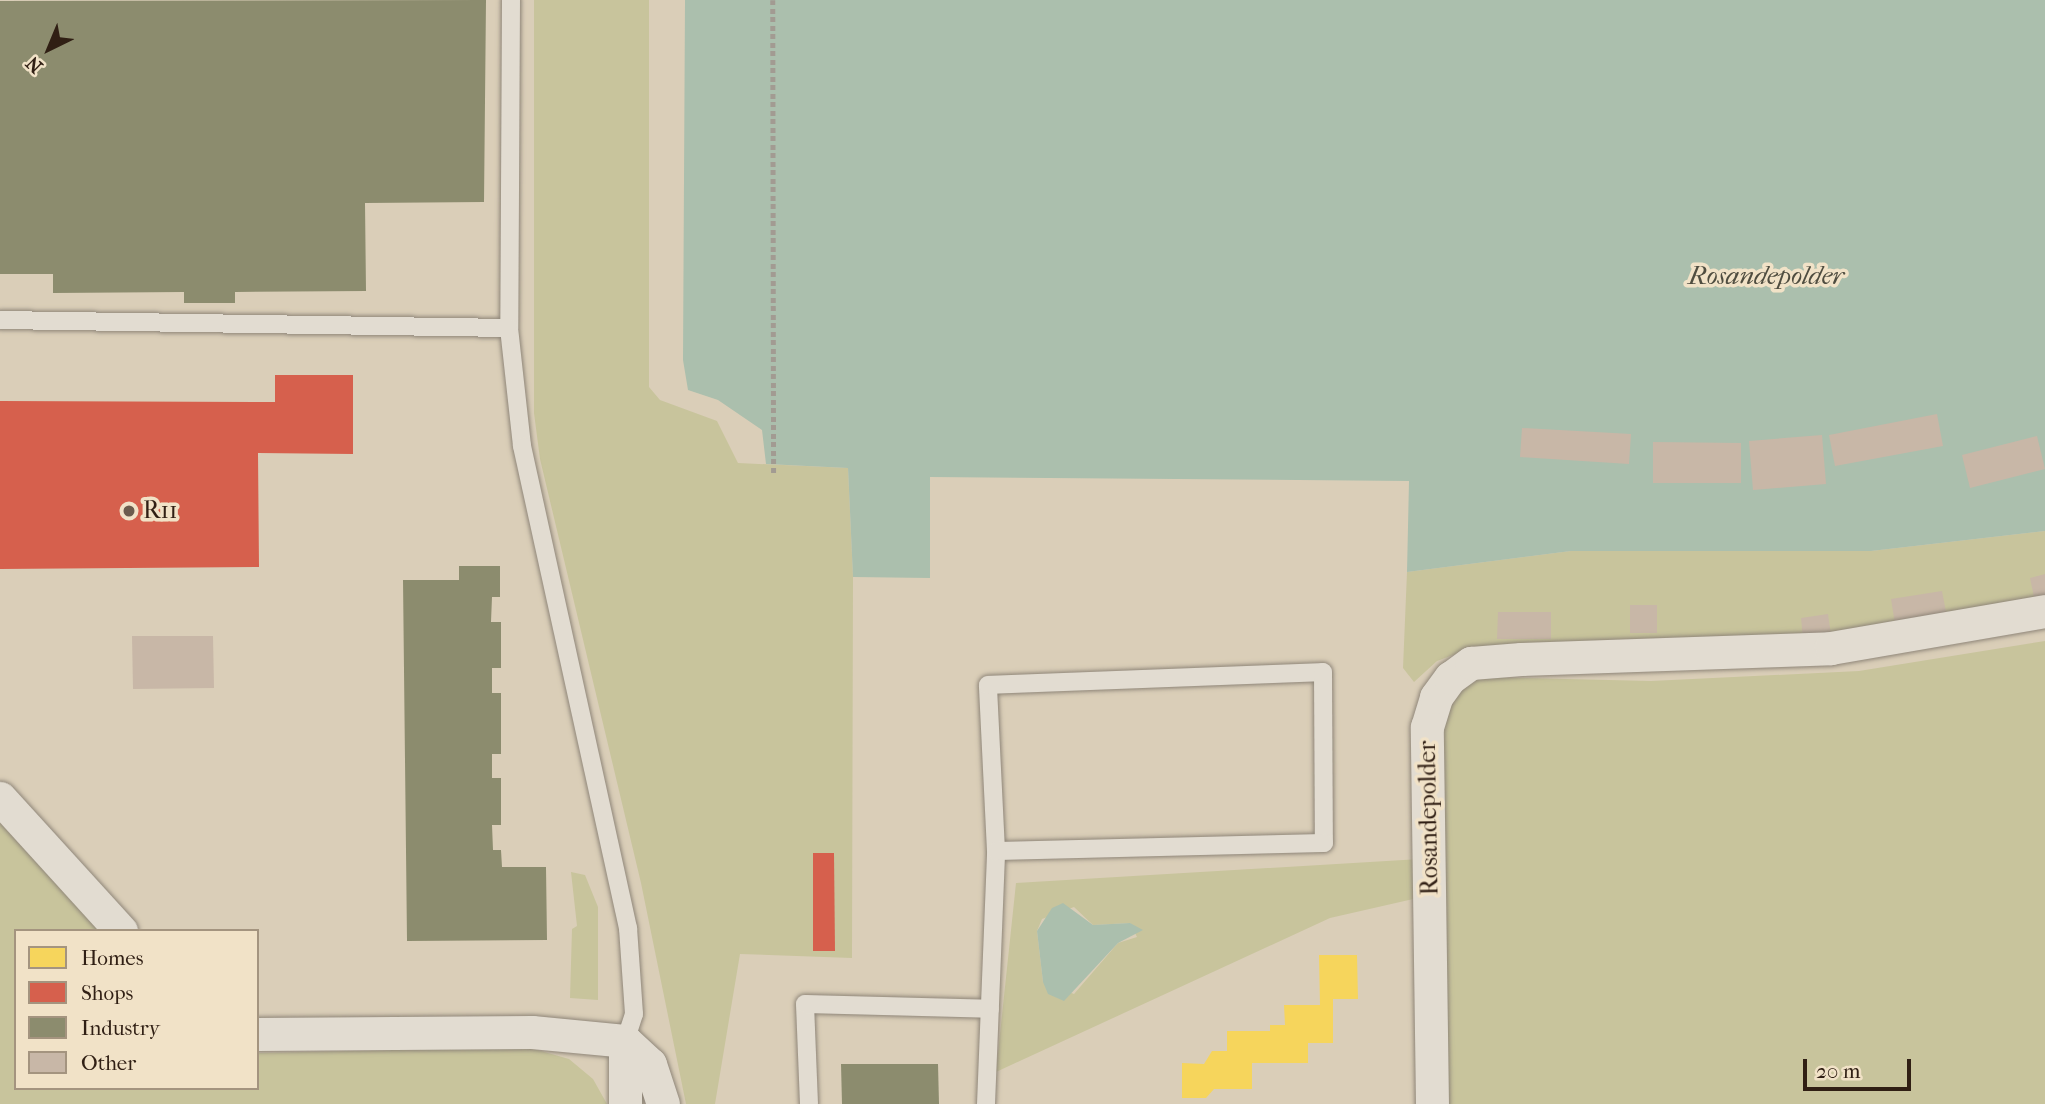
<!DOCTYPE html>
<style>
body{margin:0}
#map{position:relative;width:2045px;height:1104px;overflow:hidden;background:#daceb8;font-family:"IM FELL French Canon",serif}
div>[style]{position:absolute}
.green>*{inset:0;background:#c8c49c}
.water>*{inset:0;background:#abbfad}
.homes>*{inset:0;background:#f6d55c}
.shops>*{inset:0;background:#d6604d}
.industry>*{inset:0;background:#8c8c6e}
.building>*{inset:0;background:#c8b7a7}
.path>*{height:4.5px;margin-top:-2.25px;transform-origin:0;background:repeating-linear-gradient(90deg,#a29b92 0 5px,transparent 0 8.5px)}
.roads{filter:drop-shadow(0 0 2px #8f8679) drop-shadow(0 0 2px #8f8679)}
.lane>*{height:18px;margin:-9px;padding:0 9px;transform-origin:9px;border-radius:9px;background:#e2dcd1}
.street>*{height:33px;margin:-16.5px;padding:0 16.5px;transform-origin:16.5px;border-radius:16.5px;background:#e2dcd1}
.dots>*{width:19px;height:19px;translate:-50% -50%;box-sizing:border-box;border:4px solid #f1e2c7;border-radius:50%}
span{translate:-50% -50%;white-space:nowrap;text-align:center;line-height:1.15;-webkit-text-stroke:7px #f1e2c7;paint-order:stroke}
.poi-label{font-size:24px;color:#301f14}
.left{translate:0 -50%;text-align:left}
.street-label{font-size:24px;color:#301f14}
.water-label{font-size:26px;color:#4f4d40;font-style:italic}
.legend{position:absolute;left:14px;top:929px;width:245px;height:161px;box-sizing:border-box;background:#f1e2c7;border:2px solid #a4947f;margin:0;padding:9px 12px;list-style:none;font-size:21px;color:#301f14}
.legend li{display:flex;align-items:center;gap:14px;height:35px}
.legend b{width:35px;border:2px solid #a4947f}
.north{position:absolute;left:14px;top:14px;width:70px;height:70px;-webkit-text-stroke:5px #f1e2c7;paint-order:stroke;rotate:223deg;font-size:19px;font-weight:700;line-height:28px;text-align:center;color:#301f14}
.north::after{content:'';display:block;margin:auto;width:24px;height:32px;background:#301f14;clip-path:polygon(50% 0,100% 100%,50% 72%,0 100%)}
.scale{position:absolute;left:1803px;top:1059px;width:108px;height:32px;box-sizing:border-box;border:4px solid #301f14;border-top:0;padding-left:9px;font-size:21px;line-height:24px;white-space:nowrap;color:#301f14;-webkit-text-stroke:5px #f1e2c7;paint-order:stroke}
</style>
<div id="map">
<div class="green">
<div style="clip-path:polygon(534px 0,649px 0,649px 387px,660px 400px,717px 421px,738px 463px,848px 468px,853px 577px,852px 958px,740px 954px,715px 1104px,686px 1104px,641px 883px,540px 459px,534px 413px)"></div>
<div style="clip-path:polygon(2045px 531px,2045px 601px,1839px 634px,1469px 649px,1437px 661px,1414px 682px,1403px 668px,1407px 572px,1571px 551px,1871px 551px)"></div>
<div style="clip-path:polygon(2045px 641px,2045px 1104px,1437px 1104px,1440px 694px,1481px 677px,1651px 681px,1859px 671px)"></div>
<div style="clip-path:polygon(0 823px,101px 931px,16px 931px,16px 1088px,257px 1088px,257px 1053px,527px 1047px,569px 1059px,593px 1079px,607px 1104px,0 1104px)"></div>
<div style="clip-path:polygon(evenodd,1420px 859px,1422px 897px,1330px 918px,996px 1072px,1016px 883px,1420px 859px,1074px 907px,1093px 925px,1130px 923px,1137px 937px,1118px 943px,1074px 994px,1043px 982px,1037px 931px,1042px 919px,1074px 907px)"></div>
<div style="clip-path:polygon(571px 872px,585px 875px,598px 907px,598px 1000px,570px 998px,572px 929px,577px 926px)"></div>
</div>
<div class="water">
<div style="clip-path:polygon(685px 0,2045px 0,2045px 531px,1871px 551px,1571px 551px,1407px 572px,1409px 481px,930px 477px,930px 578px,853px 577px,848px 468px,766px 464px,762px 430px,718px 400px,688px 390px,683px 360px)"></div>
<div style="clip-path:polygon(1063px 903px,1093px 925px,1130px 923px,1143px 930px,1118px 943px,1064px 1001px,1048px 994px,1043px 982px,1037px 931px,1052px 908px)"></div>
</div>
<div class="homes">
<div style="clip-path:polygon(1319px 955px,1357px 955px,1358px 999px,1333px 999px,1333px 1043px,1308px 1043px,1308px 1063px,1252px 1063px,1252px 1089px,1214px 1089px,1206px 1098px,1182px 1098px,1182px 1063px,1204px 1064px,1212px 1051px,1227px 1051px,1227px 1031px,1270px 1031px,1270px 1025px,1285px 1025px,1284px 1005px,1320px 1005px)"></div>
</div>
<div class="shops">
<div style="clip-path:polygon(275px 375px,353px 375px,353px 454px,258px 453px,259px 567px,0 569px,0 401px,275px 402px)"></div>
<div style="clip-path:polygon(813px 853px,834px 853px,835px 951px,813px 951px)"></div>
</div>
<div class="industry">
<div style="clip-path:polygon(486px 0,484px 202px,365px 203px,366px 291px,235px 292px,235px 303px,184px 303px,184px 292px,53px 293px,53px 274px,0 274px,0 1px)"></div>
<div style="clip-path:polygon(459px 566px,500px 566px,500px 597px,492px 597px,491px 622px,501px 622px,501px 668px,492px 668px,492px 693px,501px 693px,501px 754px,492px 754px,492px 778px,501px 778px,501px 825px,492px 825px,493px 850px,501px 850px,502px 867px,546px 867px,547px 940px,407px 941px,403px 580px,459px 580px)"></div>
<div style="clip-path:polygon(841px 1064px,938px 1064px,939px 1104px,842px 1104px)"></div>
</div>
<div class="building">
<div style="clip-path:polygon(1937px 414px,1943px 446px,1835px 466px,1829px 435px)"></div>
<div style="clip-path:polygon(1522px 428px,1631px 434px,1629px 464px,1520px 457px)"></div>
<div style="clip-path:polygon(1822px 435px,1826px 484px,1753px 490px,1749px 441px)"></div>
<div style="clip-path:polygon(2037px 436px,2045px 469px,1970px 488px,1962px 455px)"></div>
<div style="clip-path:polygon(1653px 442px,1741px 443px,1741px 483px,1653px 483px)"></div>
<div style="clip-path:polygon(2045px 574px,2045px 600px,2035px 602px,2030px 578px)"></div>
<div style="clip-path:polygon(1942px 591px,1947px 617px,1895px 624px,1891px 599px)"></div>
<div style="clip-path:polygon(1630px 605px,1657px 605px,1657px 633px,1630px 633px)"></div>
<div style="clip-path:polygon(1498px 612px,1551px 612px,1551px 639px,1497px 639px)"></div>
<div style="clip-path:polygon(1828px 614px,1831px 635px,1803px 639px,1801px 618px)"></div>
<div style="clip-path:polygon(132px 636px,213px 636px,214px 688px,133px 689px)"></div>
</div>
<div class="path">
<div style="left:773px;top:0;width:474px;rotate:89.9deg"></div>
</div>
<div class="roads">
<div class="lane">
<div style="left:511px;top:0;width:328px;rotate:90.3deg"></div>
<div style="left:509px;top:328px;width:119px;rotate:83.7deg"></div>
<div style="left:522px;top:446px;width:494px;rotate:77.6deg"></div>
<div style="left:628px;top:928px;width:86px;rotate:86deg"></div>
<div style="left:634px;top:1014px;width:28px;rotate:108deg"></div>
<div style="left:0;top:320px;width:509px;rotate:0.9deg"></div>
<div style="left:809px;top:1104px;width:100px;rotate:-92.3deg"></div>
<div style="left:805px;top:1004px;width:185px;rotate:1.5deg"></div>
<div style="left:986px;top:1104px;width:253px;rotate:-87.7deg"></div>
<div style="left:996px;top:851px;width:166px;rotate:-92.8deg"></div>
<div style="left:988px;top:685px;width:335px;rotate:-2.2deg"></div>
<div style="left:1323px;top:672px;width:171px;rotate:89.7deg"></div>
<div style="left:1324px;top:843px;width:328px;rotate:178.6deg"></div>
</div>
<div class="street">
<div style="left:0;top:798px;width:180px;rotate:47.7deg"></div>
<div style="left:257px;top:1034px;width:275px;rotate:-0.4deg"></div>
<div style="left:532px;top:1032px;width:93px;rotate:5.5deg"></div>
<div style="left:625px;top:1041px;width:34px;rotate:43deg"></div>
<div style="left:650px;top:1064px;width:42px;rotate:72deg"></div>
<div style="left:625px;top:1041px;width:63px;rotate:90deg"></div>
<div style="left:1432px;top:1104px;width:377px;rotate:-90.8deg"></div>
<div style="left:1427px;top:727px;width:31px;rotate:-73deg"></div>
<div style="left:1436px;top:697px;width:24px;rotate:-54deg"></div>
<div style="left:1450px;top:678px;width:26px;rotate:-36deg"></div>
<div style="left:1471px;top:663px;width:50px;rotate:-4.6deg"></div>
<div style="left:1521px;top:659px;width:310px;rotate:-2deg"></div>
<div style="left:1831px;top:648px;width:217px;rotate:-9.8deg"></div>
</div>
</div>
<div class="dots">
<div style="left:129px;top:511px;background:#6c5c4d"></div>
</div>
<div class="poi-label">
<span class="left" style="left:143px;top:511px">R11</span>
</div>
<div class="street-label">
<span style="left:1429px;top:818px;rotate:-91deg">Rosandepolder</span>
</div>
<div class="water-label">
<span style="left:1766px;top:276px">Rosandepolder</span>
</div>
<ul class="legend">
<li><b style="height:19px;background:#f6d55c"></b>Homes</li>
<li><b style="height:19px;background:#d6604d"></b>Shops</li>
<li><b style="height:19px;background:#8c8c6e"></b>Industry</li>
<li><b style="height:19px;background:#c8b7a7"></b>Other</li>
</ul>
<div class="north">N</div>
<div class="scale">20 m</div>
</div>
